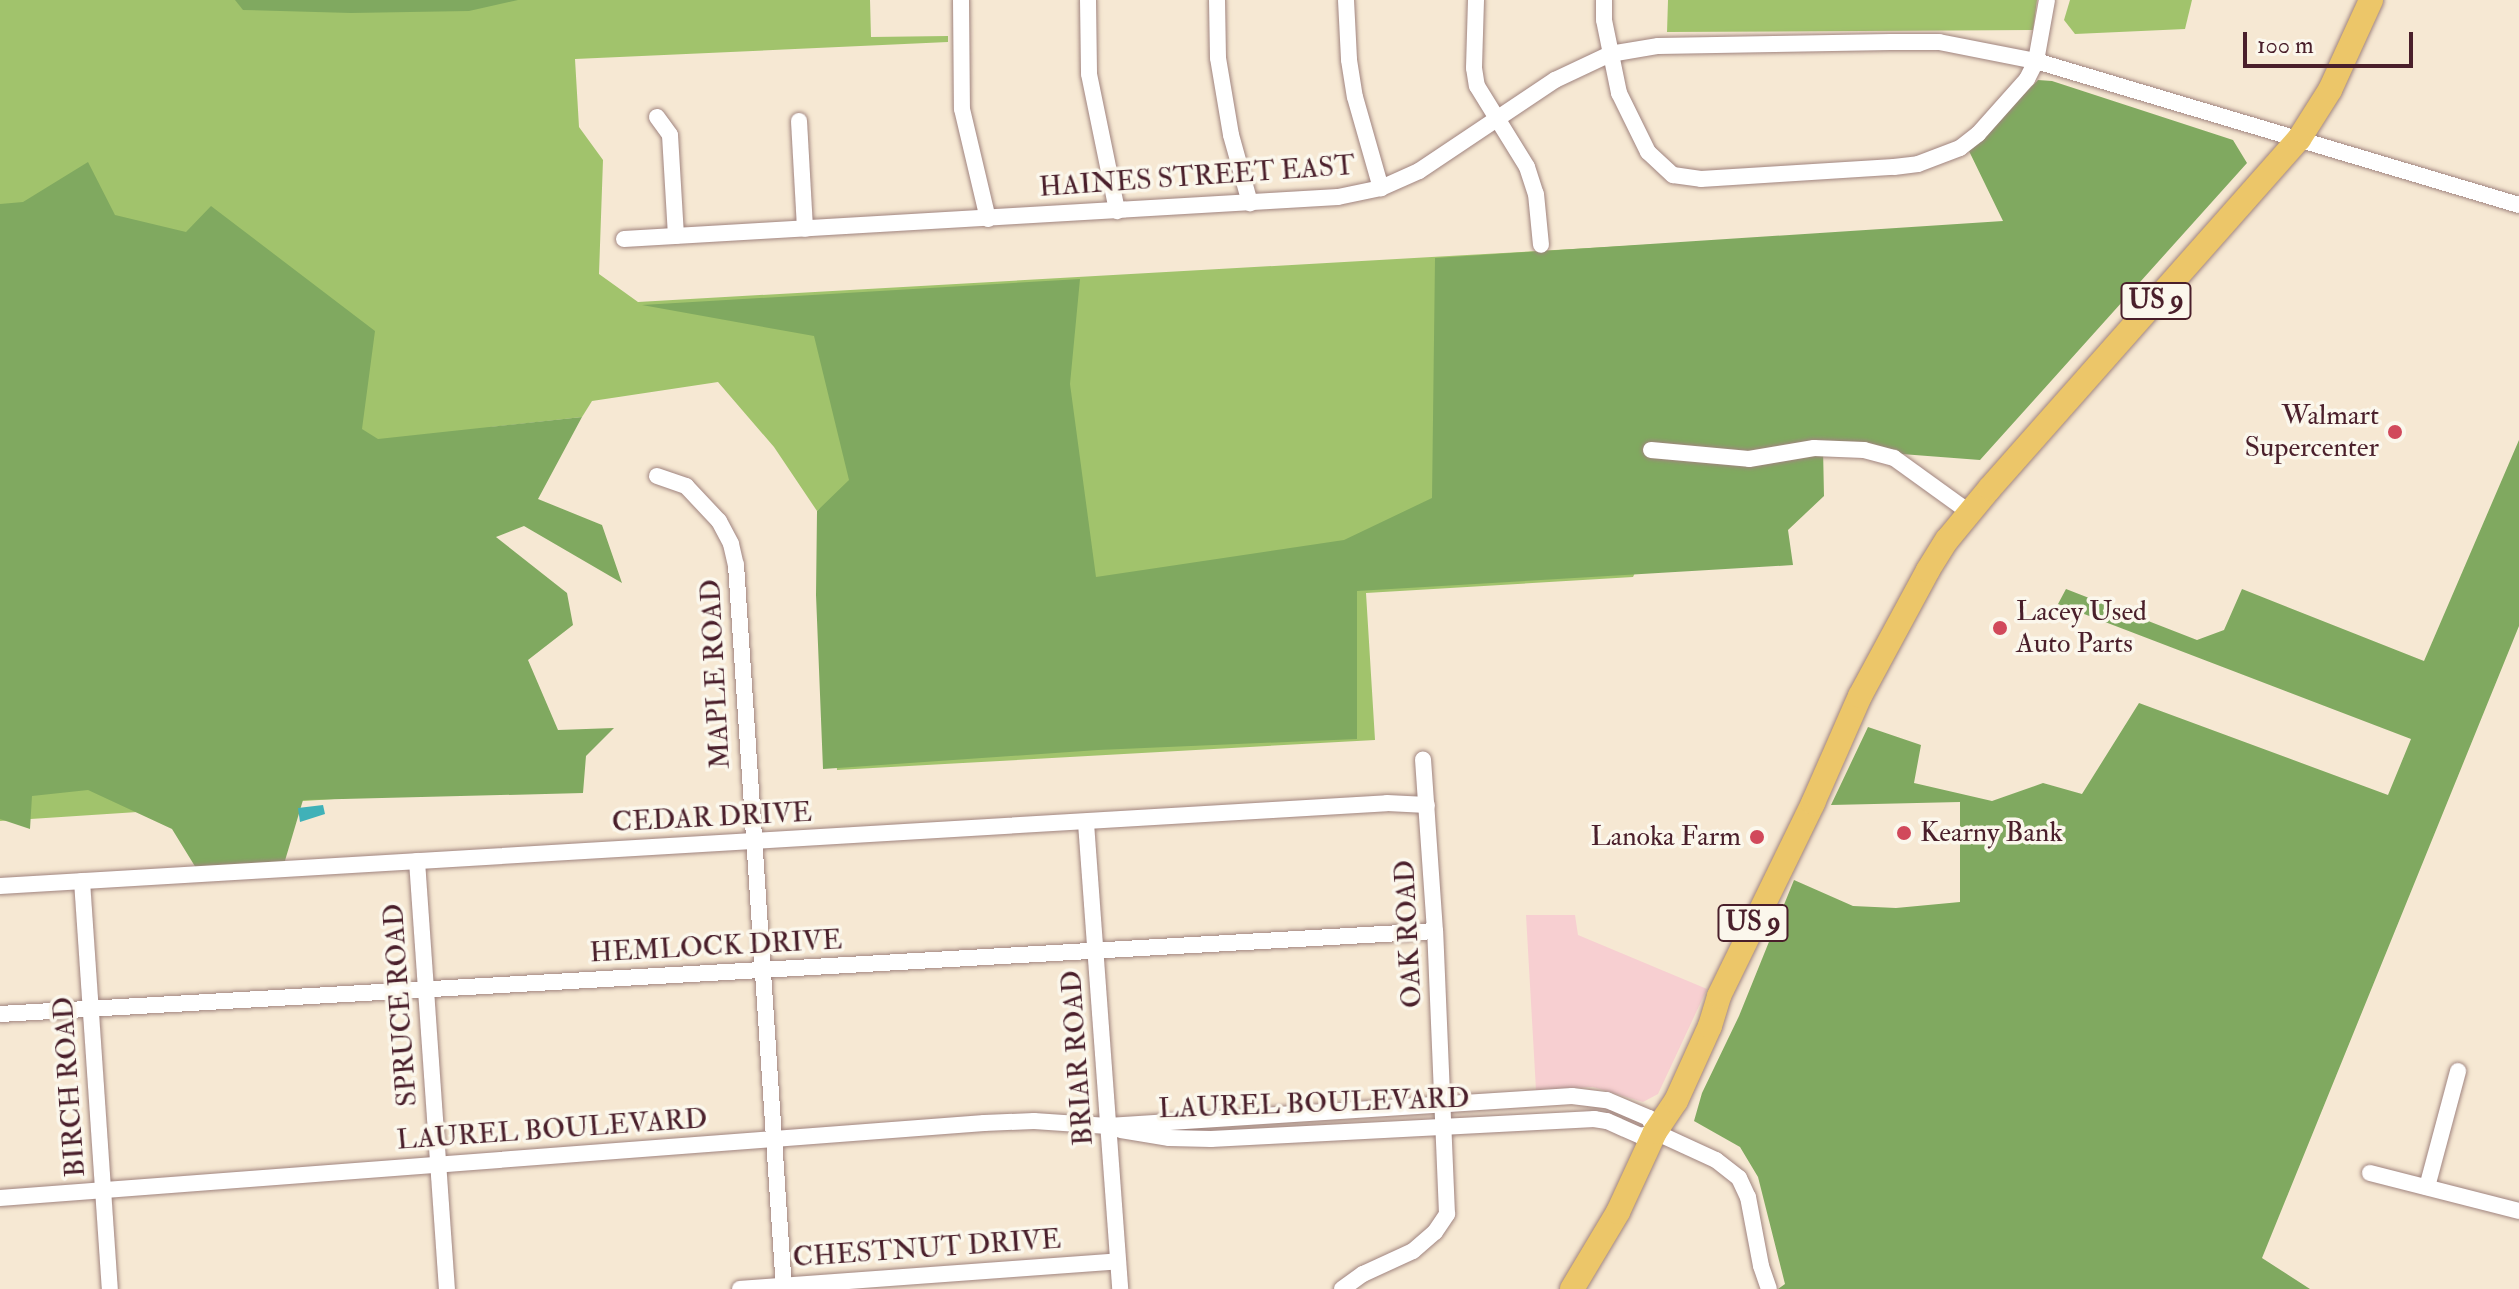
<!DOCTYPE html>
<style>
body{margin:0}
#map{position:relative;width:2519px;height:1289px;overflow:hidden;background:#f6e8d3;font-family:"IM FELL Double Pica",serif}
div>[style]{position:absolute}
.built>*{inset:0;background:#f7cfd1}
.green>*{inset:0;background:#a1c36c}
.forest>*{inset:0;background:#80a960}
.water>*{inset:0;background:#40b1b8}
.roads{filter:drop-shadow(0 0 2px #a0847f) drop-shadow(0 0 2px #a0847f)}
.minor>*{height:16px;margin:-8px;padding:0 8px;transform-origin:8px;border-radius:8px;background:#fff}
.highway>*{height:24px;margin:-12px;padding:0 12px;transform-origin:12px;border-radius:12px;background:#ecc669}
.dots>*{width:22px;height:22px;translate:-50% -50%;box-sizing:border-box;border:4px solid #fbf7ec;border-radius:50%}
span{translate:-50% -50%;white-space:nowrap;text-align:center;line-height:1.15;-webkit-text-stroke:7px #fbf7ec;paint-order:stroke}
.shield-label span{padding:2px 6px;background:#fbf7ec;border:2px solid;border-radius:6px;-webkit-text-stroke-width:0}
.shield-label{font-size:26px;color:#4a1f2b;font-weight:700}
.street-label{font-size:28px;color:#4a1f2b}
.poi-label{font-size:28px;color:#4a1f2b}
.right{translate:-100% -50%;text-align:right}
.left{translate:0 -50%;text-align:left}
.scale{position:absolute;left:2243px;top:32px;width:170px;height:36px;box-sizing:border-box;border:4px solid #4a1f2b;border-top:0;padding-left:10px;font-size:24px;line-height:28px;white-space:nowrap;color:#4a1f2b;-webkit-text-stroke:6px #fbf7ec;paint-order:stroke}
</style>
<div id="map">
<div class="built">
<div style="clip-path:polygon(1526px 915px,1575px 915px,1578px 935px,1707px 989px,1658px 1094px,1643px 1102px,1593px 1087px,1536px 1090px)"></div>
</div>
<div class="green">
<div style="clip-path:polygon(0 0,870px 0,871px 37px,948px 36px,948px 42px,575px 59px,579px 127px,603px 160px,599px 274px,638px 302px,1872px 232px,1652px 536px,1633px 577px,1366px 593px,1375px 740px,837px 770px,822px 507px,817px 511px,774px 447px,718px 382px,592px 401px,582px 417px,491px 427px,411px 794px,0 821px)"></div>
<div style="clip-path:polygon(1668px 0,2037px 0,2033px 30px,1667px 32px)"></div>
<div style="clip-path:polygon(2070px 0,2192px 0,2185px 29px,2075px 34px,2064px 20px)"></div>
</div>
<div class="forest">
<div style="clip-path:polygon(235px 0,518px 0,469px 11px,351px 13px,243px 10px)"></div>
<div style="clip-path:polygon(2038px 80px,2052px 81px,2233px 140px,2247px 163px,1980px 460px,1823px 448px,1824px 496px,1788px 530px,1793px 565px,1357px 591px,1357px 739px,1098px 750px,823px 769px,816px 595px,817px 511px,849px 480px,814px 336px,642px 305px,1080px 279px,1070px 384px,1096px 577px,1344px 540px,1432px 498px,1435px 258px,2003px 221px,1969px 151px)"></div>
<div style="clip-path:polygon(88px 162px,115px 215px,186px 232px,211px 206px,375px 331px,362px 429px,378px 439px,582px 417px,538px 499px,602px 525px,622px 583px,524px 526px,496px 537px,567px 593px,573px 625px,528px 660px,558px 730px,614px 728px,586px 756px,583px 793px,303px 800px,284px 864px,196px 868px,172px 829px,88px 790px,32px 796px,30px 829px,0 819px,0 204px,23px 202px)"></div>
<div style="clip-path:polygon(2519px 440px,2519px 626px,2262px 1258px,2310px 1289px,1778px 1289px,1785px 1284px,1758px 1177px,1740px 1147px,1694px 1121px,1702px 1093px,1739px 1016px,1794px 880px,1853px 906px,1896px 908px,1960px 902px,1960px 802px,1831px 805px,1868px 727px,1921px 745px,1914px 783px,1992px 801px,2043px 783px,2082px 794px,2139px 703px,2388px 795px,2411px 739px,2058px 604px,2066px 589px,2197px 640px,2224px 630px,2242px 589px,2424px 661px)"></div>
</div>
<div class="water">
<div style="clip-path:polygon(323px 805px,325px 814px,300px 822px,298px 808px)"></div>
</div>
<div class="roads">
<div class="minor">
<div style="left:961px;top:0;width:109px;rotate:89.5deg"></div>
<div style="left:962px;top:109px;width:113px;rotate:76.7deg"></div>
<div style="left:1088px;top:0;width:74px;rotate:89.2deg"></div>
<div style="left:1089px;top:74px;width:140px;rotate:78.4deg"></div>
<div style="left:1217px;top:0;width:58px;rotate:89deg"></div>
<div style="left:1218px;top:58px;width:78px;rotate:80.4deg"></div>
<div style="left:1231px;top:135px;width:71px;rotate:74.4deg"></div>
<div style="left:1346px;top:0;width:60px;rotate:87.1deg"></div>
<div style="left:1349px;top:60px;width:37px;rotate:81deg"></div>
<div style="left:1355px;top:97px;width:95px;rotate:74.1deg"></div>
<div style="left:1476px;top:0;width:68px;rotate:91.7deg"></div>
<div style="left:1474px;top:68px;width:18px;rotate:81deg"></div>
<div style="left:1477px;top:86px;width:95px;rotate:58.3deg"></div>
<div style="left:1527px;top:167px;width:28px;rotate:72deg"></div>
<div style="left:1536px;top:194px;width:51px;rotate:84.4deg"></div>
<div style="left:1604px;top:0;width:20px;rotate:90deg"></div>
<div style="left:1604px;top:20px;width:75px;rotate:78.4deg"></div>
<div style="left:1619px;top:93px;width:66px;rotate:63.8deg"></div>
<div style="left:1648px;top:152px;width:34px;rotate:43deg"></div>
<div style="left:1673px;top:175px;width:28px;rotate:8deg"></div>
<div style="left:1701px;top:179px;width:193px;rotate:-3.6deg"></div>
<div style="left:1894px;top:167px;width:24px;rotate:-7deg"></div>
<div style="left:1918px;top:164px;width:45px;rotate:-20.9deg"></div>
<div style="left:1960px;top:148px;width:23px;rotate:-38deg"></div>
<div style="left:1978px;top:134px;width:74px;rotate:-48.3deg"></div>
<div style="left:2027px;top:79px;width:20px;rotate:-63deg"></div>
<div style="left:2036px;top:61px;width:62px;rotate:-79.8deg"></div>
<div style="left:657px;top:117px;width:22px;rotate:54deg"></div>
<div style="left:670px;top:135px;width:101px;rotate:86.6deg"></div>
<div style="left:799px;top:121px;width:108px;rotate:86.8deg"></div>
<div style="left:624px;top:239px;width:715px;rotate:-3.37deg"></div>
<div style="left:1338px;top:197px;width:44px;rotate:-11.8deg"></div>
<div style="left:1381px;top:188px;width:42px;rotate:-24.1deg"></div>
<div style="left:1419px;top:171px;width:164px;rotate:-33.8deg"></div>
<div style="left:1555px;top:80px;width:61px;rotate:-25.3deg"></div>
<div style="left:1610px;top:54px;width:49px;rotate:-9.5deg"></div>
<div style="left:1658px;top:46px;width:233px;rotate:-1deg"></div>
<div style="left:1891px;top:42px;width:48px"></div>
<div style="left:1939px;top:42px;width:99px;rotate:11.1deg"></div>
<div style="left:2036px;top:61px;width:504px;rotate:16.6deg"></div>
<div style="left:1651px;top:450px;width:98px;rotate:5.2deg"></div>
<div style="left:1749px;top:459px;width:66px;rotate:-9.6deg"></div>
<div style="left:1814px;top:448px;width:50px;rotate:2.3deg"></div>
<div style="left:1864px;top:450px;width:31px;rotate:15deg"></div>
<div style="left:1894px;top:458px;width:92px;rotate:35.8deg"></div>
<div style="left:657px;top:476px;width:31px;rotate:19deg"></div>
<div style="left:686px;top:486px;width:48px;rotate:46.7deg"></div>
<div style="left:719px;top:521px;width:26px;rotate:62deg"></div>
<div style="left:731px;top:544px;width:22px;rotate:77deg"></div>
<div style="left:736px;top:565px;width:726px;rotate:86.21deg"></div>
<div style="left:1086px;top:823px;width:467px;rotate:85.8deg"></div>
<div style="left:417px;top:861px;width:429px;rotate:86deg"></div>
<div style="left:82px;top:881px;width:409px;rotate:86.1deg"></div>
<div style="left:0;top:886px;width:1389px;rotate:-3.42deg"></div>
<div style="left:1387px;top:803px;width:40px;rotate:2.9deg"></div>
<div style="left:0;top:1014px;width:1437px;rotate:-3.31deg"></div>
<div style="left:1121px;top:1130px;width:49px;rotate:9.5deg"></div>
<div style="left:1169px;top:1138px;width:42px;rotate:1.4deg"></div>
<div style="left:1211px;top:1139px;width:384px;rotate:-3deg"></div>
<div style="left:1594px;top:1119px;width:13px;rotate:9deg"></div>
<div style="left:1607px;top:1121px;width:37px;rotate:24deg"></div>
<div style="left:1641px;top:1136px;width:15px;rotate:-16deg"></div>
<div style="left:1655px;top:1132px;width:67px;rotate:24.7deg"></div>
<div style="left:1716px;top:1160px;width:29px;rotate:38deg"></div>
<div style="left:1739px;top:1178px;width:21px;rotate:65deg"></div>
<div style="left:1748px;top:1197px;width:70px;rotate:79.3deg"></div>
<div style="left:1761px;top:1266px;width:24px;rotate:71deg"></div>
<div style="left:2370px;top:1173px;width:154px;rotate:14.3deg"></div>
<div style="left:2427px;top:1187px;width:120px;rotate:-75deg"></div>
<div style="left:0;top:1198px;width:987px;rotate:-4.36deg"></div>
<div style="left:984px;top:1123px;width:50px;rotate:-2.3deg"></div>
<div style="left:1034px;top:1121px;width:74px;rotate:3.9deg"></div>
<div style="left:1108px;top:1126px;width:465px;rotate:-3.7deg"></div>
<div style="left:1572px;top:1096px;width:35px;rotate:7deg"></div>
<div style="left:1607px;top:1100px;width:46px;rotate:23.2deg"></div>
<div style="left:1649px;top:1118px;width:15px;rotate:67deg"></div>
<div style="left:740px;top:1289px;width:379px;rotate:-4.2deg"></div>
<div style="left:1342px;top:1289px;width:26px;rotate:-36deg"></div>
<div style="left:1363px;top:1274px;width:55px;rotate:-24.7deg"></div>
<div style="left:1413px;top:1251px;width:29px;rotate:-41deg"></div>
<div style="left:1435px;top:1232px;width:22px;rotate:-56deg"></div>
<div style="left:1447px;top:1214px;width:283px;rotate:-92.4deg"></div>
<div style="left:1435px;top:931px;width:172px;rotate:-94deg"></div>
</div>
<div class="highway">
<div style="left:1572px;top:1289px;width:90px;rotate:-59.1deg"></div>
<div style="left:1618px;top:1212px;width:88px;rotate:-65.2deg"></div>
<div style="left:1655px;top:1132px;width:37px;rotate:-56deg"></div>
<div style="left:1676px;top:1101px;width:82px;rotate:-65.6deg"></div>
<div style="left:1710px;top:1026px;width:31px;rotate:-73deg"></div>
<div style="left:1719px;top:996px;width:215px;rotate:-64deg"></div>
<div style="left:1813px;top:803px;width:117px;rotate:-66.3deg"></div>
<div style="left:1860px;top:696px;width:143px;rotate:-61.6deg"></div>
<div style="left:1928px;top:570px;width:36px;rotate:-58deg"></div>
<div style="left:1947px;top:540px;width:67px;rotate:-50.4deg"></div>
<div style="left:1990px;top:488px;width:466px;rotate:-48.5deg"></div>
<div style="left:2299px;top:139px;width:58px;rotate:-57.7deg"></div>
<div style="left:2330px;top:90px;width:99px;rotate:-65.5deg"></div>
</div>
</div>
<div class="dots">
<div style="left:2395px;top:432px;background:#d1495b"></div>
<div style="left:2000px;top:628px;background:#d1495b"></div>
<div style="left:1904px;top:833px;background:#d1495b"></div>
<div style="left:1757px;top:837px;background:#d1495b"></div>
</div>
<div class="shield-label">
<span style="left:2156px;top:301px">US 9</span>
<span style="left:1753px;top:923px">US 9</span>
</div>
<div class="street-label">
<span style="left:1197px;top:177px;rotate:-4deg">HAINES STREET EAST</span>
<span style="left:716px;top:674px;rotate:-93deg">MAPLE ROAD</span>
<span style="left:712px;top:818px;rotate:-3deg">CEDAR DRIVE</span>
<span style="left:1409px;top:934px;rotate:-93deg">OAK ROAD</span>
<span style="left:716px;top:947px;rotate:-3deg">HEMLOCK DRIVE</span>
<span style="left:401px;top:1005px;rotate:-94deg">SPRUCE ROAD</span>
<span style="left:1078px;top:1058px;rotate:-94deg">BRIAR ROAD</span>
<span style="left:70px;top:1087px;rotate:-94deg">BIRCH ROAD</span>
<span style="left:1314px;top:1104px;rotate:-2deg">LAUREL BOULEVARD</span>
<span style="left:552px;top:1130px;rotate:-4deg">LAUREL BOULEVARD</span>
<span style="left:927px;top:1249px;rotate:-4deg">CHESTNUT DRIVE</span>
</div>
<div class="poi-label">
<span class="right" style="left:2379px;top:432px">Walmart<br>Supercenter</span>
<span class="left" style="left:2016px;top:628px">Lacey Used<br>Auto Parts</span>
<span class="left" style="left:1920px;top:833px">Kearny Bank</span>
<span class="right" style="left:1741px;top:837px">Lanoka Farm</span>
</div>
<div class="scale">100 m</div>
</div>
